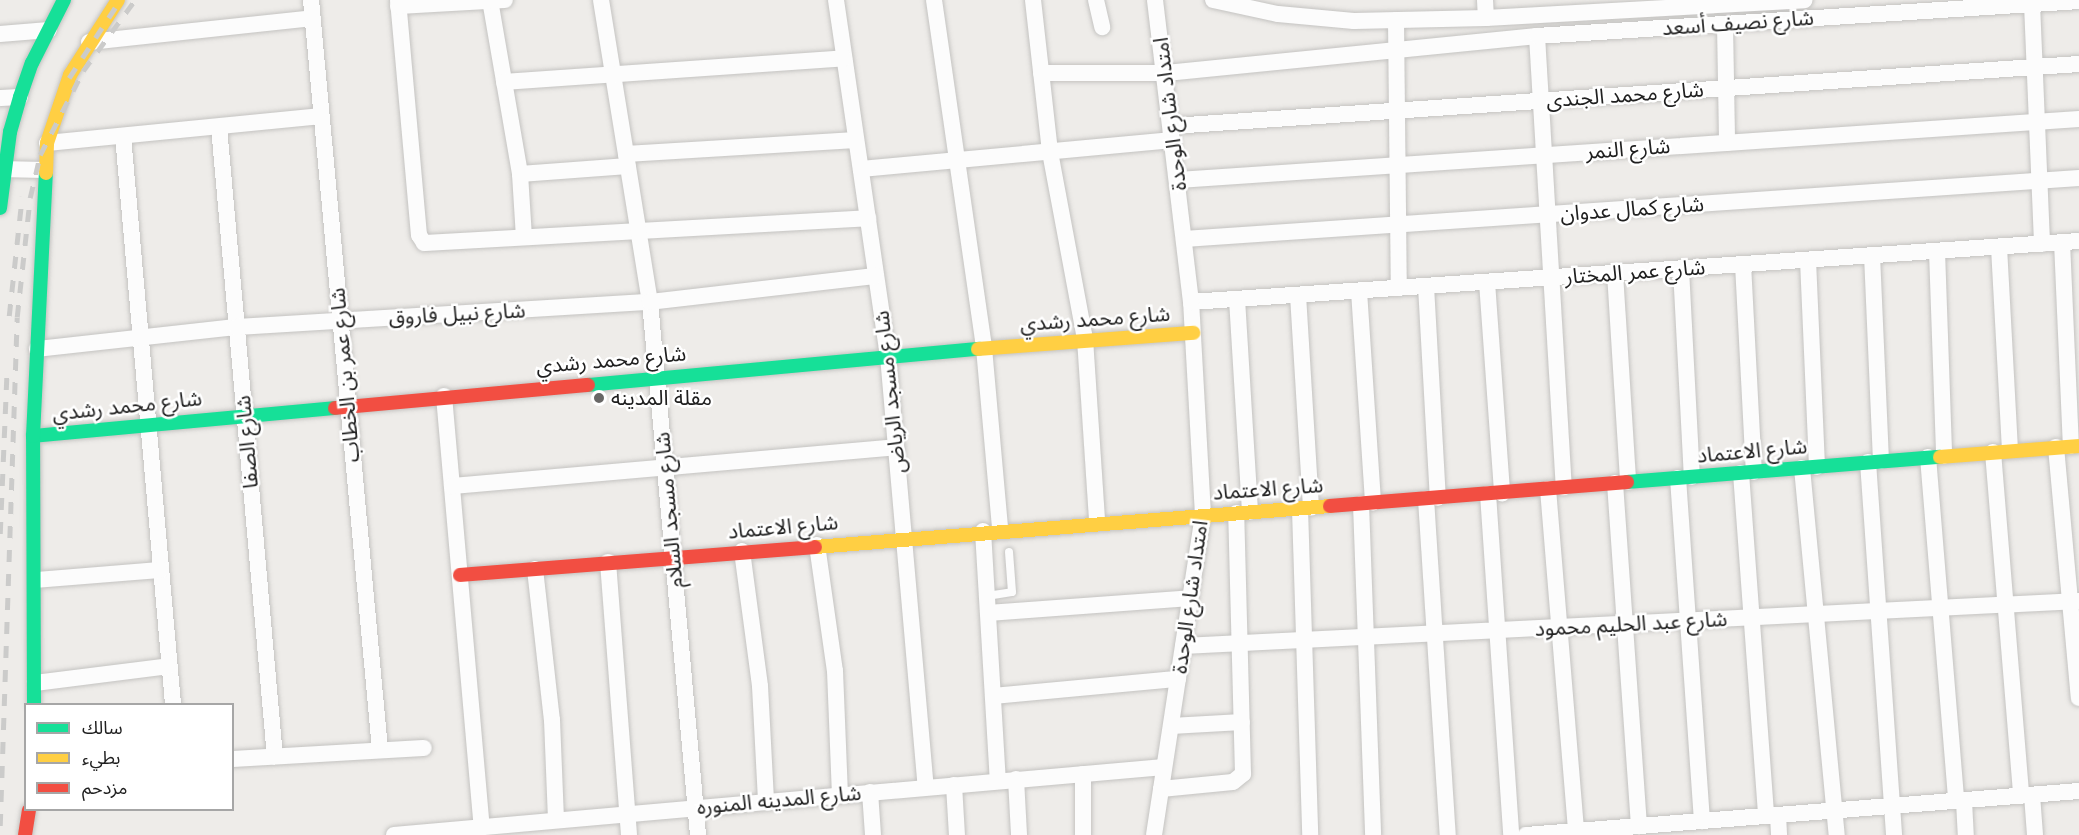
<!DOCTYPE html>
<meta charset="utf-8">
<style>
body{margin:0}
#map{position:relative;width:2079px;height:835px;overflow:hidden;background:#eeece9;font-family:"Fira Sans","Noto Sans Arabic",sans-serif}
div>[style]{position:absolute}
.roads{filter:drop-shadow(0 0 2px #c4c3c1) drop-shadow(0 0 2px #c4c3c1)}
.lane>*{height:8px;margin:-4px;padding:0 4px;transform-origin:4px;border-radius:4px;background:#fcfcfc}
.street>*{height:16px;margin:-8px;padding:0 8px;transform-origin:8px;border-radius:8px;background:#fcfcfc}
.fast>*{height:14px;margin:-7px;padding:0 7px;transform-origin:7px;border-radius:7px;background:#16e098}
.slow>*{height:14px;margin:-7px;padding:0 7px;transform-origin:7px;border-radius:7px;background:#ffcf43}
.jam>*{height:14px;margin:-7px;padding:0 7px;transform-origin:7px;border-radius:7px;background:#f24e42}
.rail>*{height:4.5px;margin-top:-2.25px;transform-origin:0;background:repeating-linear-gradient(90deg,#cbcbca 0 12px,transparent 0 24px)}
.dots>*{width:16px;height:16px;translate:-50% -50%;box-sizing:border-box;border:3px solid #fff;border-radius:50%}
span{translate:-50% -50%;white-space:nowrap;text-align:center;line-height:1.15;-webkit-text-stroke:5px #fff;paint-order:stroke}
.street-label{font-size:21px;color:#202020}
.poi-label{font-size:21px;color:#202020}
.left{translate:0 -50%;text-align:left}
.legend{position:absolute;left:24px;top:703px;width:210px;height:108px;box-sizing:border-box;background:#fff;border:2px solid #a6a6a6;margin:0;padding:8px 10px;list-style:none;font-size:18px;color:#202020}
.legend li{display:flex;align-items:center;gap:12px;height:30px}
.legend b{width:30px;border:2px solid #a6a6a6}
</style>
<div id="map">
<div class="roads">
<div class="lane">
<div style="left:987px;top:596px;width:25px;rotate:-9deg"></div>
<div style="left:1012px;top:592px;width:40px;rotate:-94.3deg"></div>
</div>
<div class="street">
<div style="left:311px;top:0;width:753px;rotate:84.74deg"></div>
<div style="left:398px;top:0;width:236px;rotate:84.9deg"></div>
<div style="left:419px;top:235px;width:9px;rotate:58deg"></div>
<div style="left:424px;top:243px;width:445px;rotate:-3.2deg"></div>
<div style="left:490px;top:0;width:177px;rotate:80.2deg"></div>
<div style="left:520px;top:174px;width:63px;rotate:86.4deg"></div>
<div style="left:601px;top:0;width:306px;rotate:80.8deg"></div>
<div style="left:650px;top:302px;width:535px;rotate:84.85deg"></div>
<div style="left:836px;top:0;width:360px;rotate:81.7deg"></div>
<div style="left:888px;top:356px;width:433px;rotate:85deg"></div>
<div style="left:934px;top:0;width:352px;rotate:81.8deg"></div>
<div style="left:984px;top:348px;width:182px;rotate:84.9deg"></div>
<div style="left:1033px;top:0;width:153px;rotate:83.6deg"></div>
<div style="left:1050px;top:152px;width:190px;rotate:79.4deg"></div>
<div style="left:1085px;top:339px;width:182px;rotate:86.2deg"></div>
<div style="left:1096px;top:0;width:28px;rotate:77deg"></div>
<div style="left:1213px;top:0;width:66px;rotate:12.2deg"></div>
<div style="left:1278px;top:14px;width:76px;rotate:5.3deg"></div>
<div style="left:1354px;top:21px;width:132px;rotate:-1.3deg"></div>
<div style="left:1486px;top:18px;width:319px;rotate:-3.2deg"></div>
<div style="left:1485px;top:0;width:18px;rotate:87deg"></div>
<div style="left:2032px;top:4px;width:240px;rotate:87.6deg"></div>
<div style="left:398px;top:6px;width:107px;rotate:-3.2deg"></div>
<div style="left:1396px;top:20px;width:268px;rotate:89.4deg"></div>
<div style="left:1725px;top:24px;width:119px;rotate:89deg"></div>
<div style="left:0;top:34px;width:49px;rotate:-4.7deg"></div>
<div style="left:1537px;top:36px;width:452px;rotate:86.6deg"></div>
<div style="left:89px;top:42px;width:225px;rotate:-6.1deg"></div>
<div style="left:1041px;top:73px;width:125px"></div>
<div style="left:1166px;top:73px;width:373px;rotate:-5.7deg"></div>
<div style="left:1537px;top:36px;width:543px;rotate:-3.69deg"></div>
<div style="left:504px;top:82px;width:341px;rotate:-4deg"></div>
<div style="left:0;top:98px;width:20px;rotate:-3deg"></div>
<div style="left:1172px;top:126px;width:909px;rotate:-3.91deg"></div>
<div style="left:219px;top:127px;width:632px;rotate:84.92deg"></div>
<div style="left:123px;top:136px;width:570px;rotate:84.97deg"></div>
<div style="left:47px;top:143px;width:276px;rotate:-5.6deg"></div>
<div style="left:626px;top:154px;width:230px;rotate:-3.5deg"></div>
<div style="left:0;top:169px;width:44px;rotate:1.3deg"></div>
<div style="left:861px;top:169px;width:313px;rotate:-5.3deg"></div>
<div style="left:520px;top:174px;width:108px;rotate:-4.2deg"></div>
<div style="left:1178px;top:180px;width:903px;rotate:-3.87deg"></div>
<div style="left:1184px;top:239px;width:897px;rotate:-3.9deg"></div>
<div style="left:2062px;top:242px;width:204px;rotate:87.5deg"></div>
<div style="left:1999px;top:247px;width:203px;rotate:86.9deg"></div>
<div style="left:1937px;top:251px;width:205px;rotate:88deg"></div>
<div style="left:1872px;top:255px;width:206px;rotate:87.5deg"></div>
<div style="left:1808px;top:260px;width:207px;rotate:87.5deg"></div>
<div style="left:1743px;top:264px;width:208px;rotate:87deg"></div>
<div style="left:1681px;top:269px;width:208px;rotate:87deg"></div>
<div style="left:1615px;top:273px;width:209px;rotate:86.4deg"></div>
<div style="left:1487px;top:282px;width:212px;rotate:85.9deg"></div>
<div style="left:1426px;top:286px;width:212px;rotate:86.8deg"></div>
<div style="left:1359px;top:291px;width:212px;rotate:86.2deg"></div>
<div style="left:1298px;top:295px;width:213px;rotate:86.5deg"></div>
<div style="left:1237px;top:299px;width:213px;rotate:86.5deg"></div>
<div style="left:1191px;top:302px;width:890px;rotate:-3.93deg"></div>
<div style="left:37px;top:349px;width:201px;rotate:-6.3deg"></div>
<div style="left:237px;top:327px;width:414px;rotate:-3.5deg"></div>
<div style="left:650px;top:302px;width:227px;rotate:-6.6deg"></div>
<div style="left:444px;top:396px;width:433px;rotate:85deg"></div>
<div style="left:2056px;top:447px;width:252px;rotate:84.8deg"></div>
<div style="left:1993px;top:452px;width:345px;rotate:85.3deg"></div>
<div style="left:1928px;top:457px;width:345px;rotate:85.3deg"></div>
<div style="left:1868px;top:462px;width:374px;rotate:86deg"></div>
<div style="left:1802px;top:468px;width:369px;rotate:84.6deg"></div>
<div style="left:1741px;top:473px;width:344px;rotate:85.8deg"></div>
<div style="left:1678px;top:478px;width:344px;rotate:86deg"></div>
<div style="left:1615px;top:483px;width:344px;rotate:86deg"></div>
<div style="left:452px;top:486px;width:446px;rotate:-5deg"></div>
<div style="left:1548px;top:489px;width:343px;rotate:85.3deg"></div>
<div style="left:1488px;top:494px;width:342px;rotate:86.1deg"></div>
<div style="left:1426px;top:499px;width:337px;rotate:86.3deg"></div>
<div style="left:1361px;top:504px;width:331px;rotate:87.9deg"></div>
<div style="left:1300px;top:509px;width:326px;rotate:88.2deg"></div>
<div style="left:983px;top:531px;width:250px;rotate:86.6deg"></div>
<div style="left:817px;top:545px;width:127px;rotate:81.9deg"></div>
<div style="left:835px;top:671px;width:124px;rotate:87.7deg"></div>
<div style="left:742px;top:551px;width:136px;rotate:82.4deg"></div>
<div style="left:760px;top:686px;width:115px;rotate:87deg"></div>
<div style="left:608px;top:562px;width:274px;rotate:85.6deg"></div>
<div style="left:535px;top:569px;width:152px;rotate:83.6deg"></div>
<div style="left:552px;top:720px;width:100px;rotate:87.7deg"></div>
<div style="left:36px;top:580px;width:125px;rotate:-4.6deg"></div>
<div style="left:988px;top:613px;width:203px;rotate:-4.2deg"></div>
<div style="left:1183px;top:646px;width:897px;rotate:-2.88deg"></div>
<div style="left:35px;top:683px;width:135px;rotate:-7.2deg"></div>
<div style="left:993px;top:696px;width:186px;rotate:-5.3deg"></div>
<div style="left:1171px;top:726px;width:71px;rotate:-3.2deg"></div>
<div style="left:232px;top:759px;width:192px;rotate:-3.3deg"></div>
<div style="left:1016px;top:779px;width:56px;rotate:86.9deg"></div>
<div style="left:954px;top:785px;width:50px;rotate:86.6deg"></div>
<div style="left:1161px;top:789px;width:72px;rotate:-5.6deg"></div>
<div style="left:1233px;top:782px;width:13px;rotate:-39deg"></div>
<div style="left:1243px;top:774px;width:261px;rotate:-91.5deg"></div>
<div style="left:870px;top:792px;width:43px;rotate:86deg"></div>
<div style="left:2032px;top:795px;width:40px;rotate:85.7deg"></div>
<div style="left:1964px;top:801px;width:34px;rotate:87deg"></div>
<div style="left:1778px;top:815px;width:20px;rotate:87deg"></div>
<div style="left:394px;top:835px;width:773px;rotate:-5.05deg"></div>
<div style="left:1083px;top:835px;width:61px;rotate:-90deg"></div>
<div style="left:1154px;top:835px;width:324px;rotate:-81.3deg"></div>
<div style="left:1203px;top:515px;width:213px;rotate:-93.2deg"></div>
<div style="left:1191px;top:302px;width:304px;rotate:-96.8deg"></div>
<div style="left:1526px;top:835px;width:555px;rotate:-4.55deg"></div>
</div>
<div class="fast">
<div style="left:0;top:208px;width:77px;rotate:-82.5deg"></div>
<div style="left:10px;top:132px;width:36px;rotate:-74deg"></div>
<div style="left:20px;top:97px;width:36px;rotate:-71deg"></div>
<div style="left:32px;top:63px;width:71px;rotate:-63.1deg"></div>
<div style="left:588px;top:385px;width:392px;rotate:-5.3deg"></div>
<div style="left:33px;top:436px;width:303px;rotate:-5.3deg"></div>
<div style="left:1627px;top:482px;width:314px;rotate:-4.6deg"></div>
<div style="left:34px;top:704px;width:268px;rotate:-90.2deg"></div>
<div style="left:33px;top:436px;width:263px;rotate:-87.2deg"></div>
</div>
<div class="slow">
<div style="left:46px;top:173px;width:30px;rotate:-88deg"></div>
<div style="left:47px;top:143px;width:72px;rotate:-71.3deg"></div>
<div style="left:70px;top:75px;width:89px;rotate:-57.4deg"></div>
<div style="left:978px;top:349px;width:216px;rotate:-4.3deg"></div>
<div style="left:1940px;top:457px;width:139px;rotate:-4.5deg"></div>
<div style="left:815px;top:547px;width:517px;rotate:-4.55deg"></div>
</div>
<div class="jam">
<div style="left:335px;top:408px;width:254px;rotate:-5.2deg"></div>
<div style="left:1330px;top:506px;width:298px;rotate:-4.6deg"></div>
<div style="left:460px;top:575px;width:356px;rotate:-4.5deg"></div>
<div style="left:25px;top:835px;width:25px;rotate:-81deg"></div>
</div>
</div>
<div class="rail">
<div style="left:69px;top:78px;width:93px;rotate:-56.8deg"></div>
<div style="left:9px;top:316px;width:120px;rotate:-83.8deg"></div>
<div style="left:0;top:534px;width:167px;rotate:-87.6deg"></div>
<div style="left:0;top:826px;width:509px;rotate:-88.09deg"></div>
<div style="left:17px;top:317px;width:120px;rotate:-83.8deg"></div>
<div style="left:30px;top:198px;width:44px;rotate:-76.9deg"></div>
<div style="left:40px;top:155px;width:94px;rotate:-62.9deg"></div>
<div style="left:83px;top:71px;width:88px;rotate:-53.8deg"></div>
</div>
<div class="dots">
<div style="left:599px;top:398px;background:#686766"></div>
</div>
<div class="street-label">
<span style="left:1738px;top:23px;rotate:-4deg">شارع نصيف أسعد</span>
<span style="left:1625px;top:95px;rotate:-4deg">شارع محمد الجندى</span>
<span style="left:1170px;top:114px;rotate:-97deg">امتداد شارع الوحدة</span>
<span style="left:1628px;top:149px;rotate:-4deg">شارع النمر</span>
<span style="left:1632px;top:209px;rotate:-4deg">شارع كمال عدوان</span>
<span style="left:1635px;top:272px;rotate:-4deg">شارع عمر المختار</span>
<span style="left:457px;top:314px;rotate:-3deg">شارع نبيل فاروق</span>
<span style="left:1095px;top:319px;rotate:-4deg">شارع محمد رشدي</span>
<span style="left:611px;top:360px;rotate:-5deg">شارع محمد رشدي</span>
<span style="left:345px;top:375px;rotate:-95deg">شارع عمر بن الخطاب</span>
<span style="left:890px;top:392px;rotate:-96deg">شارع مسجد الرياض</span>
<span style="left:127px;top:406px;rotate:-6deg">شارع محمد رشدي</span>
<span style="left:247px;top:442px;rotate:-95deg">شارع الصفا</span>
<span style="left:1752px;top:451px;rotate:-5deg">شارع الاعتماد</span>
<span style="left:1268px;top:489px;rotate:-4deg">شارع الاعتماد</span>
<span style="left:669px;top:510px;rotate:-95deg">شارع مسجد السلام</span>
<span style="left:783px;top:527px;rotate:-5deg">شارع الاعتماد</span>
<span style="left:1190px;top:597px;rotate:-82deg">امتداد شارع الوحدة</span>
<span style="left:1631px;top:624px;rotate:-3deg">شارع عبد الحليم محمود</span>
<span style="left:779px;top:800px;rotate:-5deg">شارع المدينه المنوره</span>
</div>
<div class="poi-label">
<span class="left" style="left:611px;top:398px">مقلة المدينه</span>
</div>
<ul class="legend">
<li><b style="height:8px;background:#16e098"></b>سالك</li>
<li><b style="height:8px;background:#ffcf43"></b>بطيء</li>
<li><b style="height:8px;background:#f24e42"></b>مزدحم</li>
</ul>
</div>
